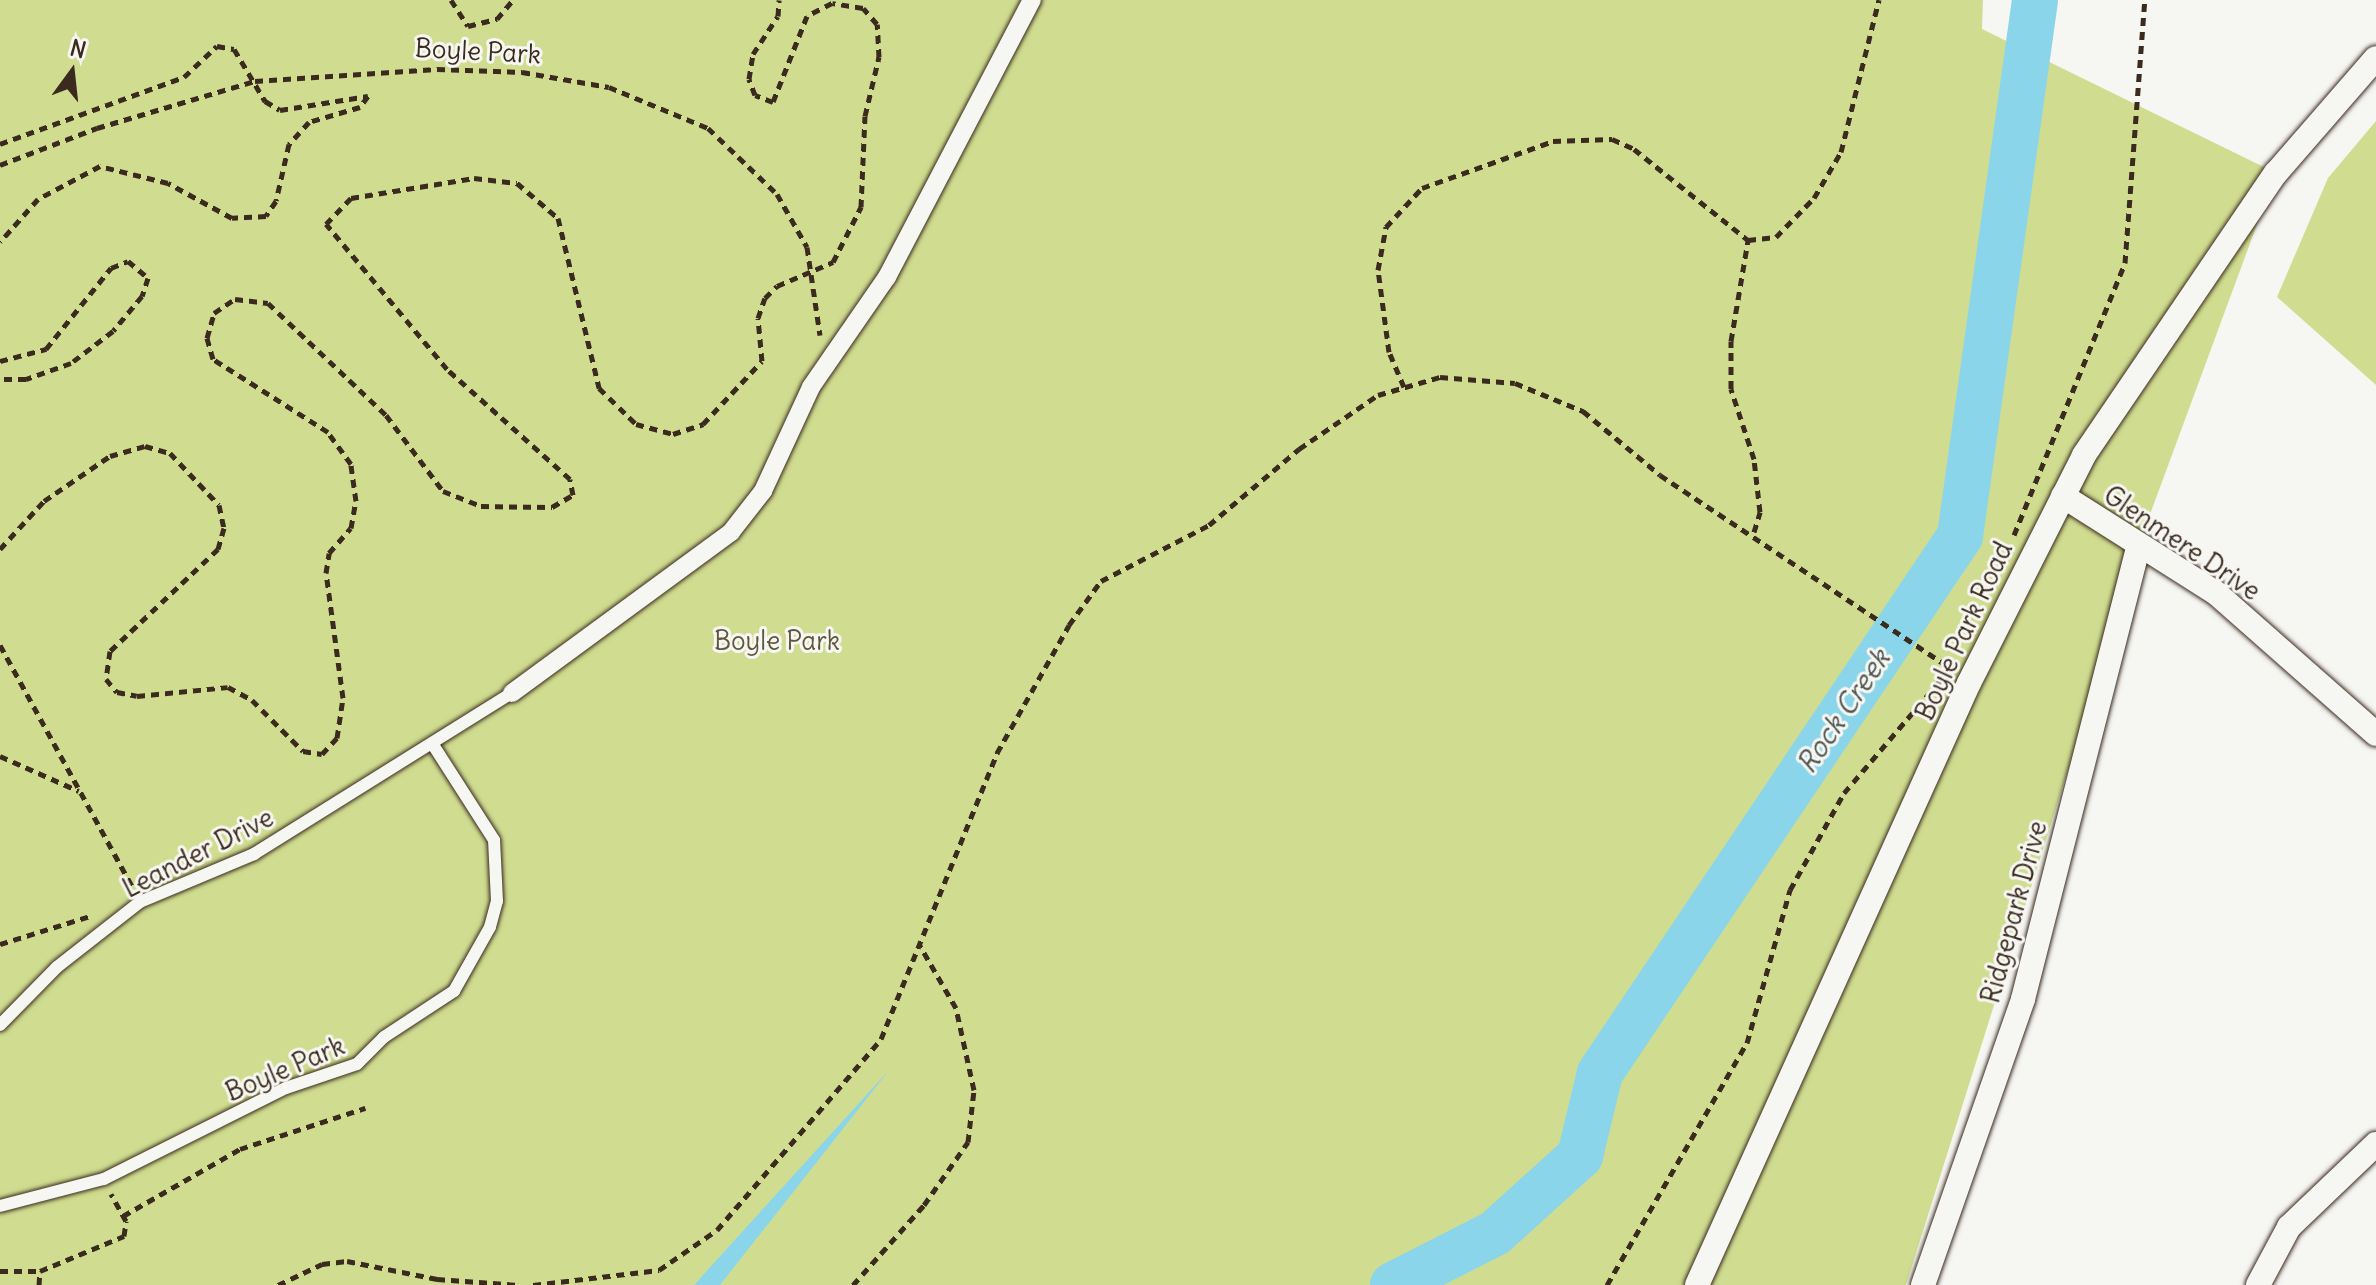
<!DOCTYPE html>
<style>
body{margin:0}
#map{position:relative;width:2376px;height:1285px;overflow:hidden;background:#f6f6f2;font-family:Delius,sans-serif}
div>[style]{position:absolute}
.green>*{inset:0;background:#d0dd90}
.water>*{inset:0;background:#8ad5ea}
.river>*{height:46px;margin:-23px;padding:0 23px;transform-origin:23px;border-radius:23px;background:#8ad5ea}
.path>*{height:5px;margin-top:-2.5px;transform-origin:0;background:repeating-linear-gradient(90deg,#3b2a1e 0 8px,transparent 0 14px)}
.roads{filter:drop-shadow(0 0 2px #3b2a1e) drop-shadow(0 0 2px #3b2a1e)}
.service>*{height:12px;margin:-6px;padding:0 6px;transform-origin:6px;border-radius:6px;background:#f6f6f2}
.pedestrian>*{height:18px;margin:-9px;padding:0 9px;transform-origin:9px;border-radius:9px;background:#f6f6f2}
.minor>*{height:24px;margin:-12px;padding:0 12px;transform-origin:12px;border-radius:12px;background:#f6f6f2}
span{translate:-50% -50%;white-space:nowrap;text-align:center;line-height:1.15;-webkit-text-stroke:6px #f6f6f2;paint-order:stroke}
.street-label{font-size:26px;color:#3b2a1e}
.park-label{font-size:26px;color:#60573a}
.water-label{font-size:28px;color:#4f5551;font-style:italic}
.north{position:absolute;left:32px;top:32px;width:80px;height:80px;-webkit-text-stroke:6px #f6f6f2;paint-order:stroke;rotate:15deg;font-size:22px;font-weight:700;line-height:32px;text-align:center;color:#3b2a1e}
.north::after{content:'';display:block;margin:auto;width:28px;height:36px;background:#3b2a1e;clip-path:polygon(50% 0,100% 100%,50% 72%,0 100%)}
</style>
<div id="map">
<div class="green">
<div style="clip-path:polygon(0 0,1983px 0,1982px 29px,2276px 173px,2138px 547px,1906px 1285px,0 1285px)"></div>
<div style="clip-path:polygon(2376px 121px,2376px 385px,2277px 297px,2328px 178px)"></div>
</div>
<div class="water">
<div style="clip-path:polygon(890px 1069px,720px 1285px,694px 1285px)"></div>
</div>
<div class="river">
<div style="left:1393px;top:1285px;width:114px;rotate:-27deg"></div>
<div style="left:1495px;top:1233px;width:115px;rotate:-42.2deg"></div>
<div style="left:1580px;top:1156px;width:85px;rotate:-76.5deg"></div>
<div style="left:1600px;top:1073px;width:647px;rotate:-56.16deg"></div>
<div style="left:1960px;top:536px;width:541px;rotate:-82.03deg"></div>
</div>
<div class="path">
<div style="left:451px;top:0;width:31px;rotate:57deg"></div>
<div style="left:468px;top:26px;width:30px;rotate:-14deg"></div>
<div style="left:497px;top:19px;width:25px;rotate:-50deg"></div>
<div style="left:0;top:144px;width:196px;rotate:-20deg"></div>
<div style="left:184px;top:77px;width:45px;rotate:-43.2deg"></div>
<div style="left:217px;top:46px;width:17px;rotate:10deg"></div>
<div style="left:234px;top:49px;width:61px;rotate:59.2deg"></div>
<div style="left:265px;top:101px;width:17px;rotate:31deg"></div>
<div style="left:280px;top:110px;width:89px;rotate:-9deg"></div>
<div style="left:368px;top:96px;width:14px;rotate:126deg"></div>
<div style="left:360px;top:107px;width:53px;rotate:163.6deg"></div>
<div style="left:309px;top:122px;width:30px;rotate:132deg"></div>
<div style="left:289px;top:144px;width:58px;rotate:102.8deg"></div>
<div style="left:276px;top:201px;width:18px;rotate:124deg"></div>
<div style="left:266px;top:216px;width:34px;rotate:177deg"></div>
<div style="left:232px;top:218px;width:73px;rotate:-151.3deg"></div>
<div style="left:168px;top:183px;width:70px;rotate:-166deg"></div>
<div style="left:100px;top:166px;width:70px;rotate:152deg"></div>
<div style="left:38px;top:199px;width:57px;rotate:131.5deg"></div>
<div style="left:0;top:165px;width:104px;rotate:-20.9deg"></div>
<div style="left:97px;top:128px;width:165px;rotate:-16.6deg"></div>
<div style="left:255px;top:81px;width:182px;rotate:-3.8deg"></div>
<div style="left:437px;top:69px;width:85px;rotate:2deg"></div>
<div style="left:522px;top:72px;width:88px;rotate:9.8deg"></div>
<div style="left:609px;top:87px;width:107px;rotate:22.5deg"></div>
<div style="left:708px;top:128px;width:95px;rotate:43.7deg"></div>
<div style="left:777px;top:194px;width:61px;rotate:60.5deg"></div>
<div style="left:807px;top:247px;width:89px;rotate:81.6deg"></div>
<div style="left:0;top:361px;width:48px;rotate:-14.6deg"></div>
<div style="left:46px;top:349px;width:104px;rotate:-51.3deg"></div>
<div style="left:111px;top:268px;width:18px;rotate:-22deg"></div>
<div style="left:128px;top:261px;width:26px;rotate:40deg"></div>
<div style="left:148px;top:278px;width:19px;rotate:108deg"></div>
<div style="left:142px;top:296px;width:45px;rotate:129.6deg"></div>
<div style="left:113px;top:331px;width:53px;rotate:142.7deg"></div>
<div style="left:71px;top:363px;width:48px;rotate:160.4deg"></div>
<div style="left:26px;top:379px;width:26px;rotate:180deg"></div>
<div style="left:1404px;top:387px;width:38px;rotate:-113deg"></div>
<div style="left:1389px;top:352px;width:83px;rotate:-97.6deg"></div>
<div style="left:1378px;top:270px;width:44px;rotate:-79.5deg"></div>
<div style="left:1386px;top:227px;width:53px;rotate:-47.3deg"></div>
<div style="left:1422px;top:188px;width:139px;rotate:-19.7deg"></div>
<div style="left:1553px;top:141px;width:59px;rotate:-1.9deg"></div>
<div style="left:1612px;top:139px;width:24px;rotate:24deg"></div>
<div style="left:1634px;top:149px;width:146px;rotate:38.6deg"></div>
<div style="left:1754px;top:532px;width:21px;rotate:-73deg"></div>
<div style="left:1760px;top:512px;width:53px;rotate:-96.5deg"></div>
<div style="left:1754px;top:459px;width:74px;rotate:-108.2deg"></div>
<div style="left:1731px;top:389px;width:48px;rotate:-90deg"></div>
<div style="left:1731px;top:341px;width:102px;rotate:-80.4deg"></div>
<div style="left:1748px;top:240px;width:28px;rotate:-6deg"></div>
<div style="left:1776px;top:237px;width:54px;rotate:-45.7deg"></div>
<div style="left:1814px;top:198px;width:53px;rotate:-59.6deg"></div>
<div style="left:1841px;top:152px;width:157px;rotate:-76deg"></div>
<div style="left:2014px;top:535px;width:294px;rotate:-67.8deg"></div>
<div style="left:2125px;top:263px;width:264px;rotate:-85.7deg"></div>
<div style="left:0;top:549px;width:65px;rotate:-47.5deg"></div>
<div style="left:44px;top:501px;width:80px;rotate:-34.3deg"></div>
<div style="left:110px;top:456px;width:36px;rotate:-16deg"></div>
<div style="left:145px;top:446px;width:26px;rotate:16deg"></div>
<div style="left:170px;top:453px;width:71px;rotate:46.7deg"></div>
<div style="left:219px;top:505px;width:24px;rotate:78deg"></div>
<div style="left:224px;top:528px;width:22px;rotate:106deg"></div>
<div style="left:218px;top:549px;width:149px;rotate:136.6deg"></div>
<div style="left:110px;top:651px;width:28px;rotate:98deg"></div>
<div style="left:106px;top:679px;width:17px;rotate:50deg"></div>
<div style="left:117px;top:692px;width:20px;rotate:11deg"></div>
<div style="left:137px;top:696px;width:91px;rotate:-5.6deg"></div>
<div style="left:228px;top:687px;width:27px;rotate:28deg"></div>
<div style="left:252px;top:700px;width:72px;rotate:45deg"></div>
<div style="left:303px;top:751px;width:19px;rotate:9deg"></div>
<div style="left:322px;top:754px;width:22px;rotate:-47deg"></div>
<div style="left:337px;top:738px;width:40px;rotate:-81.5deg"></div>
<div style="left:343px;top:698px;width:126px;rotate:-97.7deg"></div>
<div style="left:326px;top:573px;width:20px;rotate:-81deg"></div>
<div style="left:329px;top:553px;width:33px;rotate:-49deg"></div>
<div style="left:351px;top:528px;width:27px;rotate:-80deg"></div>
<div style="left:356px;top:501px;width:37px;rotate:-98deg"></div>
<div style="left:351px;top:464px;width:39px;rotate:-126deg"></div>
<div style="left:328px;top:432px;width:136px;rotate:-147.6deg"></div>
<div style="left:213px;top:359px;width:22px;rotate:-106deg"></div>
<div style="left:207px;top:338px;width:26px;rotate:-74deg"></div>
<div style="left:214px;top:313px;width:25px;rotate:-34deg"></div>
<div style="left:235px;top:299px;width:33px;rotate:7deg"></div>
<div style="left:268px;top:303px;width:163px;rotate:43.5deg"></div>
<div style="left:386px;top:415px;width:95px;rotate:53.1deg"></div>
<div style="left:443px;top:491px;width:41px;rotate:21.5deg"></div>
<div style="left:481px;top:506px;width:71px;rotate:0.8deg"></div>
<div style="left:552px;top:507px;width:24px;rotate:-30deg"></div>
<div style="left:573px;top:495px;width:16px;rotate:-101deg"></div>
<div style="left:570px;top:479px;width:165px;rotate:-138.2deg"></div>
<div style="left:447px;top:369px;width:189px;rotate:-129.8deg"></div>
<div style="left:326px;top:224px;width:36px;rotate:-46deg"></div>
<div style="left:351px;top:198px;width:125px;rotate:-9.2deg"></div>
<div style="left:474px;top:178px;width:43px;rotate:6.6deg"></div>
<div style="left:517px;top:183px;width:54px;rotate:40.5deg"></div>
<div style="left:558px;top:218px;width:175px;rotate:76.4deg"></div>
<div style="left:599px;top:388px;width:52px;rotate:44.2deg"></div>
<div style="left:636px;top:424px;width:38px;rotate:15deg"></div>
<div style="left:673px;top:434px;width:32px;rotate:-18deg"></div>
<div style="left:703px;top:424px;width:86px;rotate:-46.9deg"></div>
<div style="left:762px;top:361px;width:43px;rotate:-95.3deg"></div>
<div style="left:758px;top:318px;width:21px;rotate:-71deg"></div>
<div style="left:765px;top:298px;width:17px;rotate:-45deg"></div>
<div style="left:777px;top:286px;width:61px;rotate:-23.2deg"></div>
<div style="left:833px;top:262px;width:62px;rotate:-63deg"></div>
<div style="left:861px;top:207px;width:91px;rotate:-87.5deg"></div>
<div style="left:865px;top:116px;width:61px;rotate:-76.7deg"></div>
<div style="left:879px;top:57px;width:33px;rotate:-93deg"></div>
<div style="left:877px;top:24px;width:21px;rotate:-131deg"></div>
<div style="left:863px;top:8px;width:31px;rotate:-171deg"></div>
<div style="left:832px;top:3px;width:28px;rotate:153deg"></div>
<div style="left:807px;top:16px;width:92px;rotate:111.6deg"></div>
<div style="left:773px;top:102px;width:19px;rotate:-159deg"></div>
<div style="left:755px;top:95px;width:17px;rotate:-111deg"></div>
<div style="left:749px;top:79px;width:25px;rotate:-81deg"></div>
<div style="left:753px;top:54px;width:45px;rotate:-56.7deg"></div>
<div style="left:778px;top:16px;width:16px;rotate:-86deg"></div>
<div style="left:0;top:645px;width:275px;rotate:61.3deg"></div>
<div style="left:0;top:756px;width:86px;rotate:23.9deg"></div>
<div style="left:0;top:944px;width:94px;rotate:-17.3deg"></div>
<div style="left:123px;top:1216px;width:135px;rotate:-29.8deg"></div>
<div style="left:240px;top:1149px;width:132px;rotate:-18.2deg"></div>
<div style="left:0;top:1271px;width:40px"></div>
<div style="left:39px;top:1285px;width:14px;rotate:-86deg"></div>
<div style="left:40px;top:1271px;width:91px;rotate:-22.6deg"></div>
<div style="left:124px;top:1236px;width:15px;rotate:-82deg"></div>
<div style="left:126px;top:1221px;width:31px;rotate:-119deg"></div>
<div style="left:278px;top:1285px;width:49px;rotate:-25.5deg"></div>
<div style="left:322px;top:1264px;width:25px;rotate:-7deg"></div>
<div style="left:347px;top:1261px;width:92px;rotate:11.3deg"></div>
<div style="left:437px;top:1279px;width:81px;rotate:4.2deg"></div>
<div style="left:533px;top:1285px;width:127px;rotate:-6.8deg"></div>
<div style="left:659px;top:1270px;width:70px;rotate:-34.6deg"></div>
<div style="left:717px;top:1230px;width:252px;rotate:-49.3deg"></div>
<div style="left:881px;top:1039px;width:309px;rotate:-67.9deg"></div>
<div style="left:997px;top:753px;width:147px;rotate:-60.6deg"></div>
<div style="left:1069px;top:625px;width:54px;rotate:-54deg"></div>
<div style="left:1101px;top:581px;width:122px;rotate:-27.4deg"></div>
<div style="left:1209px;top:525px;width:118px;rotate:-40.2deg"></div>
<div style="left:1299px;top:449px;width:96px;rotate:-34.4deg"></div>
<div style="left:1378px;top:395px;width:65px;rotate:-16.2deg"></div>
<div style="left:1440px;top:377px;width:75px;rotate:4.6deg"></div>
<div style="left:1515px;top:383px;width:74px;rotate:22.4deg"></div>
<div style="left:1583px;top:411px;width:100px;rotate:39.7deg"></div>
<div style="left:1660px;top:475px;width:348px;rotate:33.6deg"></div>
<div style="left:853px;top:1285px;width:107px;rotate:-48.4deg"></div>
<div style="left:924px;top:1205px;width:77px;rotate:-55.1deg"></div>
<div style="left:968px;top:1142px;width:52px;rotate:-83.4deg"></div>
<div style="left:974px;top:1090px;width:84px;rotate:-102.4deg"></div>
<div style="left:956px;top:1008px;width:74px;rotate:-120deg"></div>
<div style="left:1607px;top:1285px;width:280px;rotate:-60deg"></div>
<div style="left:1747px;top:1043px;width:159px;rotate:-74.3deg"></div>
<div style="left:1790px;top:890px;width:111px;rotate:-60.9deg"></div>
<div style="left:1844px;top:793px;width:153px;rotate:-49.5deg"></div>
</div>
<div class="roads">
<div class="service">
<div style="left:0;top:1025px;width:81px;rotate:-45.5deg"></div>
<div style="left:57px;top:967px;width:105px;rotate:-38.1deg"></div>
<div style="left:140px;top:902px;width:124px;rotate:-22.8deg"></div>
<div style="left:254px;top:854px;width:304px;rotate:-32deg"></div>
<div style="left:0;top:1206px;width:107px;rotate:-14.6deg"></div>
<div style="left:104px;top:1179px;width:203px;rotate:-26.6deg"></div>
<div style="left:286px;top:1088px;width:75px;rotate:-18.7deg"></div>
<div style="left:357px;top:1064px;width:38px;rotate:-45deg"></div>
<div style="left:384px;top:1037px;width:84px;rotate:-33.3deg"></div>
<div style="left:454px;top:991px;width:73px;rotate:-60.6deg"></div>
<div style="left:490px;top:927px;width:27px;rotate:-75deg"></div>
<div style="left:497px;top:901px;width:61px;rotate:-92.8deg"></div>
<div style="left:494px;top:840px;width:112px;rotate:-122.6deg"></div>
</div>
<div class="pedestrian">
<div style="left:512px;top:693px;width:272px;rotate:-36.3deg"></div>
<div style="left:731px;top:532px;width:52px;rotate:-52deg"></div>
<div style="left:763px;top:491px;width:115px;rotate:-65.2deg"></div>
<div style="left:811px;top:387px;width:134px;rotate:-55.4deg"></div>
<div style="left:887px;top:277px;width:313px;rotate:-62.4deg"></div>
</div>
<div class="minor">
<div style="left:2063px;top:496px;width:181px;rotate:32.4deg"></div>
<div style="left:2216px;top:593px;width:213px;rotate:41.4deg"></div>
<div style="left:1697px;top:1285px;width:661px;rotate:-65.69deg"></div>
<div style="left:1969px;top:683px;width:255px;rotate:-63.2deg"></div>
<div style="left:2084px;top:455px;width:341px;rotate:-55.8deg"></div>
<div style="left:2276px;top:173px;width:152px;rotate:-49deg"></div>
<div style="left:1923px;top:1285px;width:303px;rotate:-70.7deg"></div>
<div style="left:2023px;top:999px;width:466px;rotate:-75.7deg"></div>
<div style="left:2258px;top:1285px;width:66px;rotate:-61.9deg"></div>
<div style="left:2289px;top:1227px;width:120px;rotate:-43.7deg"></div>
</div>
</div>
<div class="street-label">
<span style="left:478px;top:51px;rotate:3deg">Boyle Park</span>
<span style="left:2182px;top:543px;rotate:34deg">Glenmere Drive</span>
<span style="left:1964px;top:631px;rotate:-65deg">Boyle Park Road</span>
<span style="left:198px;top:853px;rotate:-27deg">Leander Drive</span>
<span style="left:2014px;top:912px;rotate:-75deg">Ridgepark Drive</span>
<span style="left:285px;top:1069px;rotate:-23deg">Boyle Park</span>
</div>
<div class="park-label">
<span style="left:777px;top:641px">Boyle Park</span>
</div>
<div class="water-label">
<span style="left:1843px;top:711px;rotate:-56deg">Rock Creek</span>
</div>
<div class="north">N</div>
</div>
